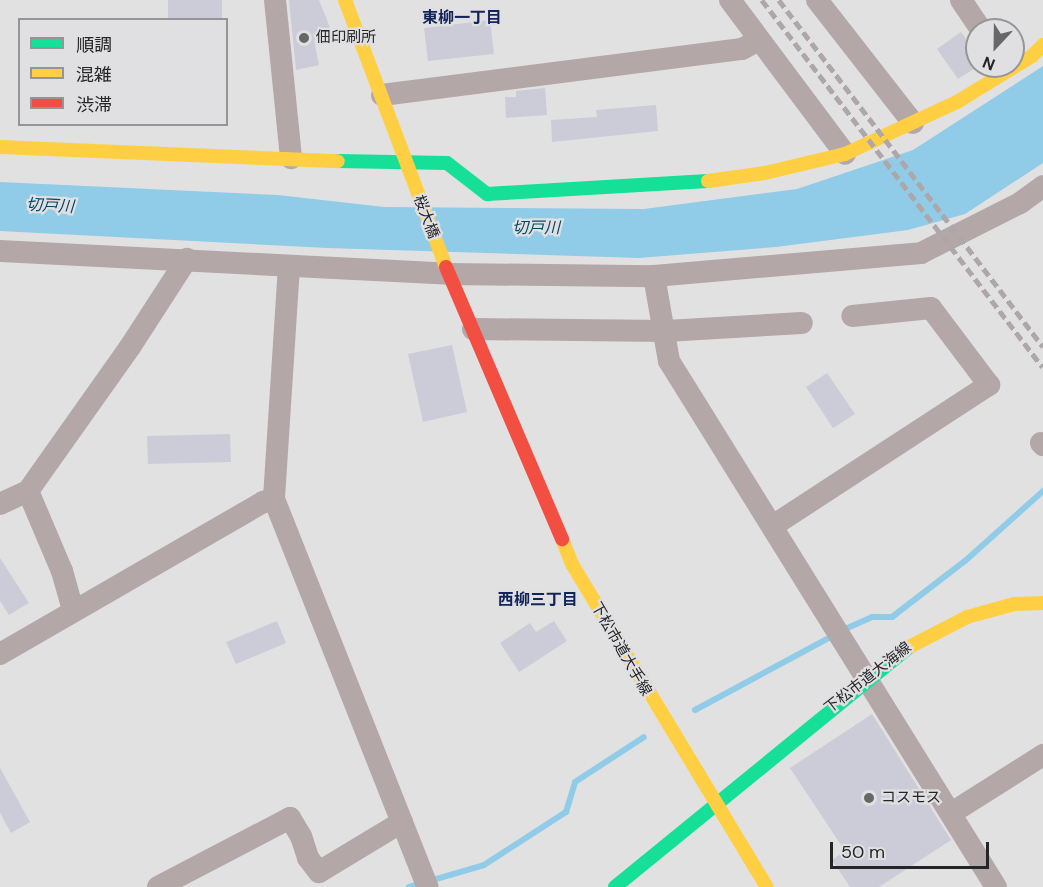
<!DOCTYPE html>
<meta charset="utf-8">
<style>
body{margin:0}
#map{position:relative;width:1043px;height:887px;overflow:hidden;background:#e1e1e2;font-family:"DM Sans","Noto Sans JP",sans-serif}
div>[style]{position:absolute}
.water>*{inset:0;background:#90cbe8}
.stream>*{height:6px;margin:-3px;padding:0 3px;transform-origin:3px;border-radius:3px;background:#90cbe8}
.building>*{inset:0;background:#cbccd8}
.street>*{height:22px;margin:-11px;padding:0 11px;transform-origin:11px;border-radius:11px;background:#b3a7a8}
.fast>*{height:14px;margin:-7px;padding:0 7px;transform-origin:7px;border-radius:7px;background:#16e098}
.slow>*{height:14px;margin:-7px;padding:0 7px;transform-origin:7px;border-radius:7px;background:#ffcf43}
.jam>*{height:14px;margin:-7px;padding:0 7px;transform-origin:7px;border-radius:7px;background:#f24e42}
.rail>*{height:4.5px;margin-top:-2.25px;transform-origin:0;background:repeating-linear-gradient(90deg,#aea7a9 0 9px,transparent 0 13.5px)}
.dots>*{width:16px;height:16px;translate:-50% -50%;box-sizing:border-box;border:3px solid #e0e0e3;border-radius:50%}
span{translate:-50% -50%;white-space:nowrap;text-align:center;line-height:1.15;-webkit-text-stroke:4.5px #e0e0e3;paint-order:stroke}
.poi-label{font-size:15px;color:#252527}
.left{translate:0 -50%;text-align:left}
.street-label{font-size:15px;color:#252527}
.neighbourhood-label{font-size:16px;color:#12245a;font-weight:700}
.water-label{font-size:16px;color:#004965;font-style:italic}
.legend{position:absolute;left:18px;top:18px;width:210px;height:108px;box-sizing:border-box;background:#e0e0e3;border:2px solid #959598;margin:0;padding:8px 10px;list-style:none;font-size:18px;color:#252527}
.legend li{display:flex;align-items:center;gap:12px;height:30px}
.legend b{width:30px;border:2px solid #959598}
.north{position:absolute;left:965px;top:18px;width:60px;height:60px;box-sizing:border-box;background:#e0e0e3;border:2px solid #959598;border-radius:50%;rotate:202deg;font-size:16px;font-weight:700;line-height:24px;text-align:center;color:#252527}
.north::after{content:'';display:block;margin:auto;width:21px;height:27px;background:#676768;clip-path:polygon(50% 0,100% 100%,50% 72%,0 100%)}
.scale{position:absolute;left:830px;top:842px;width:159px;height:27px;box-sizing:border-box;border:3px solid #252527;border-top:0;padding-left:8px;font-size:18px;line-height:21px;white-space:nowrap;color:#252527;-webkit-text-stroke:4px #e0e0e3;paint-order:stroke}
</style>
<div id="map">
<div class="water">
<div style="clip-path:polygon(1043px 66px,1043px 163px,965px 214px,908px 230px,776px 247px,639px 258px,327px 248px,0 231px,0 182px,278px 195px,384px 207px,644px 209px,797px 189px,913px 150px)"></div>
</div>
<div class="stream">
<div style="left:843px;top:630px;width:32px;rotate:-24deg"></div>
<div style="left:872px;top:617px;width:20px"></div>
<div style="left:892px;top:617px;width:92px;rotate:-37.5deg"></div>
<div style="left:965px;top:561px;width:105px;rotate:-41.9deg"></div>
<div style="left:695px;top:710px;width:158px;rotate:-28.3deg"></div>
<div style="left:409px;top:887px;width:78px;rotate:-16.3deg"></div>
<div style="left:484px;top:865px;width:98px;rotate:-32.9deg"></div>
<div style="left:566px;top:812px;width:31px;rotate:-73deg"></div>
<div style="left:575px;top:782px;width:82px;rotate:-33.1deg"></div>
</div>
<div class="building">
<div style="clip-path:polygon(168px 0,222px 0,222px 20px,168px 20px)"></div>
<div style="clip-path:polygon(289px 0,319px 0,333px 35px,314px 40px,319px 65px,296px 70px)"></div>
<div style="clip-path:polygon(490px 20px,494px 54px,428px 61px,424px 28px)"></div>
<div style="clip-path:polygon(961px 32px,977px 54px,977px 67px,958px 79px,937px 49px)"></div>
<div style="clip-path:polygon(545px 88px,547px 115px,506px 118px,505px 97px,516px 97px,516px 91px)"></div>
<div style="clip-path:polygon(656px 105px,658px 131px,552px 142px,551px 120px,597px 117px,596px 110px)"></div>
<div style="clip-path:polygon(452px 345px,467px 412px,423px 422px,408px 354px)"></div>
<div style="clip-path:polygon(827px 373px,855px 414px,833px 428px,806px 387px)"></div>
<div style="clip-path:polygon(230px 434px,231px 462px,148px 464px,147px 436px)"></div>
<div style="clip-path:polygon(0 558px,29px 603px,9px 615px,0 601px)"></div>
<div style="clip-path:polygon(277px 621px,286px 643px,236px 664px,226px 642px)"></div>
<div style="clip-path:polygon(554px 621px,567px 641px,519px 672px,500px 643px,530px 623px,536px 632px)"></div>
<div style="clip-path:polygon(872px 714px,951px 840px,879px 887px,850px 887px,832px 860px,845px 851px,790px 768px)"></div>
<div style="clip-path:polygon(0 768px,30px 822px,11px 833px,0 813px)"></div>
</div>
<div class="street">
<div style="left:275px;top:0;width:159px;rotate:84.2deg"></div>
<div style="left:730px;top:0;width:192px;rotate:53.2deg"></div>
<div style="left:817px;top:0;width:156px;rotate:52deg"></div>
<div style="left:961px;top:0;width:36px;rotate:56deg"></div>
<div style="left:382px;top:95px;width:363px;rotate:-7.3deg"></div>
<div style="left:742px;top:49px;width:19px;rotate:-28deg"></div>
<div style="left:0;top:251px;width:450px;rotate:2.9deg"></div>
<div style="left:449px;top:274px;width:205px;rotate:0.6deg"></div>
<div style="left:654px;top:276px;width:268px;rotate:-4.9deg"></div>
<div style="left:921px;top:253px;width:111px;rotate:-26.8deg"></div>
<div style="left:1020px;top:203px;width:29px;rotate:-36deg"></div>
<div style="left:289px;top:266px;width:233px;rotate:93.7deg"></div>
<div style="left:274px;top:499px;width:417px;rotate:68.4deg"></div>
<div style="left:654px;top:276px;width:86px;rotate:80deg"></div>
<div style="left:669px;top:361px;width:619px;rotate:58.13deg"></div>
<div style="left:473px;top:329px;width:193px;rotate:0.6deg"></div>
<div style="left:666px;top:331px;width:136px;rotate:-3.4deg"></div>
<div style="left:1041px;top:443px;width:3px;rotate:45deg"></div>
<div style="left:28px;top:491px;width:87px;rotate:67deg"></div>
<div style="left:62px;top:571px;width:41px;rotate:74.2deg"></div>
<div style="left:0;top:504px;width:31px;rotate:-25deg"></div>
<div style="left:28px;top:491px;width:176px;rotate:-54.7deg"></div>
<div style="left:130px;top:347px;width:105px;rotate:-57.1deg"></div>
<div style="left:774px;top:525px;width:257px;rotate:-33.1deg"></div>
<div style="left:989px;top:385px;width:96px;rotate:-127deg"></div>
<div style="left:931px;top:308px;width:79px;rotate:174.2deg"></div>
<div style="left:0;top:654px;width:304px;rotate:-30deg"></div>
<div style="left:263px;top:502px;width:11px;rotate:-15deg"></div>
<div style="left:953px;top:812px;width:107px;rotate:-32.3deg"></div>
<div style="left:158px;top:887px;width:149px;rotate:-27.6deg"></div>
<div style="left:290px;top:818px;width:21px;rotate:59deg"></div>
<div style="left:301px;top:836px;width:23px;rotate:72deg"></div>
<div style="left:308px;top:858px;width:18px;rotate:52deg"></div>
<div style="left:319px;top:872px;width:97px;rotate:-31.1deg"></div>
</div>
<div class="fast">
<div style="left:338px;top:161px;width:109px;rotate:1.1deg"></div>
<div style="left:447px;top:163px;width:51px;rotate:37.8deg"></div>
<div style="left:487px;top:194px;width:221px;rotate:-3.4deg"></div>
<div style="left:615px;top:887px;width:380px;rotate:-39.2deg"></div>
</div>
<div class="slow">
<div style="left:345px;top:0;width:285px;rotate:69.3deg"></div>
<div style="left:0;top:147px;width:338px;rotate:2.4deg"></div>
<div style="left:708px;top:181px;width:58px;rotate:-8deg"></div>
<div style="left:765px;top:173px;width:82px;rotate:-13.4deg"></div>
<div style="left:845px;top:154px;width:123px;rotate:-24.9deg"></div>
<div style="left:957px;top:102px;width:88px;rotate:-31.5deg"></div>
<div style="left:1032px;top:56px;width:16px;rotate:-45deg"></div>
<div style="left:562px;top:539px;width:27px;rotate:68deg"></div>
<div style="left:572px;top:564px;width:377px;rotate:58.9deg"></div>
<div style="left:909px;top:647px;width:65px;rotate:-27.3deg"></div>
<div style="left:967px;top:617px;width:49px;rotate:-15.5deg"></div>
<div style="left:1014px;top:604px;width:29px;rotate:-2deg"></div>
</div>
<div class="jam">
<div style="left:446px;top:267px;width:296px;rotate:66.9deg"></div>
</div>
<div class="rail">
<div style="left:762px;top:0;width:462px;rotate:52.6deg"></div>
<div style="left:779px;top:0;width:436px;rotate:52.7deg"></div>
</div>
<div class="dots">
<div style="left:304px;top:38px;background:#676768"></div>
<div style="left:869px;top:798px;background:#676768"></div>
</div>
<div class="poi-label">
<span class="left" style="left:316px;top:38px">佃印刷所</span>
<span class="left" style="left:881px;top:798px">コスモス</span>
</div>
<div class="street-label">
<span style="left:426px;top:217px;rotate:69deg">桜大橋</span>
<span style="left:621px;top:649px;rotate:60deg">下松市道大手線</span>
<span style="left:868px;top:678px;rotate:-38deg">下松市道大海線</span>
</div>
<div class="neighbourhood-label">
<span style="left:462px;top:18px">東柳一丁目</span>
<span style="left:538px;top:600px">西柳三丁目</span>
</div>
<div class="water-label">
<span style="left:50px;top:206px;rotate:3deg">切戸川</span>
<span style="left:536px;top:228px">切戸川</span>
</div>
<ul class="legend">
<li><b style="height:8px;background:#16e098"></b>順調</li>
<li><b style="height:8px;background:#ffcf43"></b>混雑</li>
<li><b style="height:8px;background:#f24e42"></b>渋滞</li>
</ul>
<div class="north">N</div>
<div class="scale">50 m</div>
</div>
